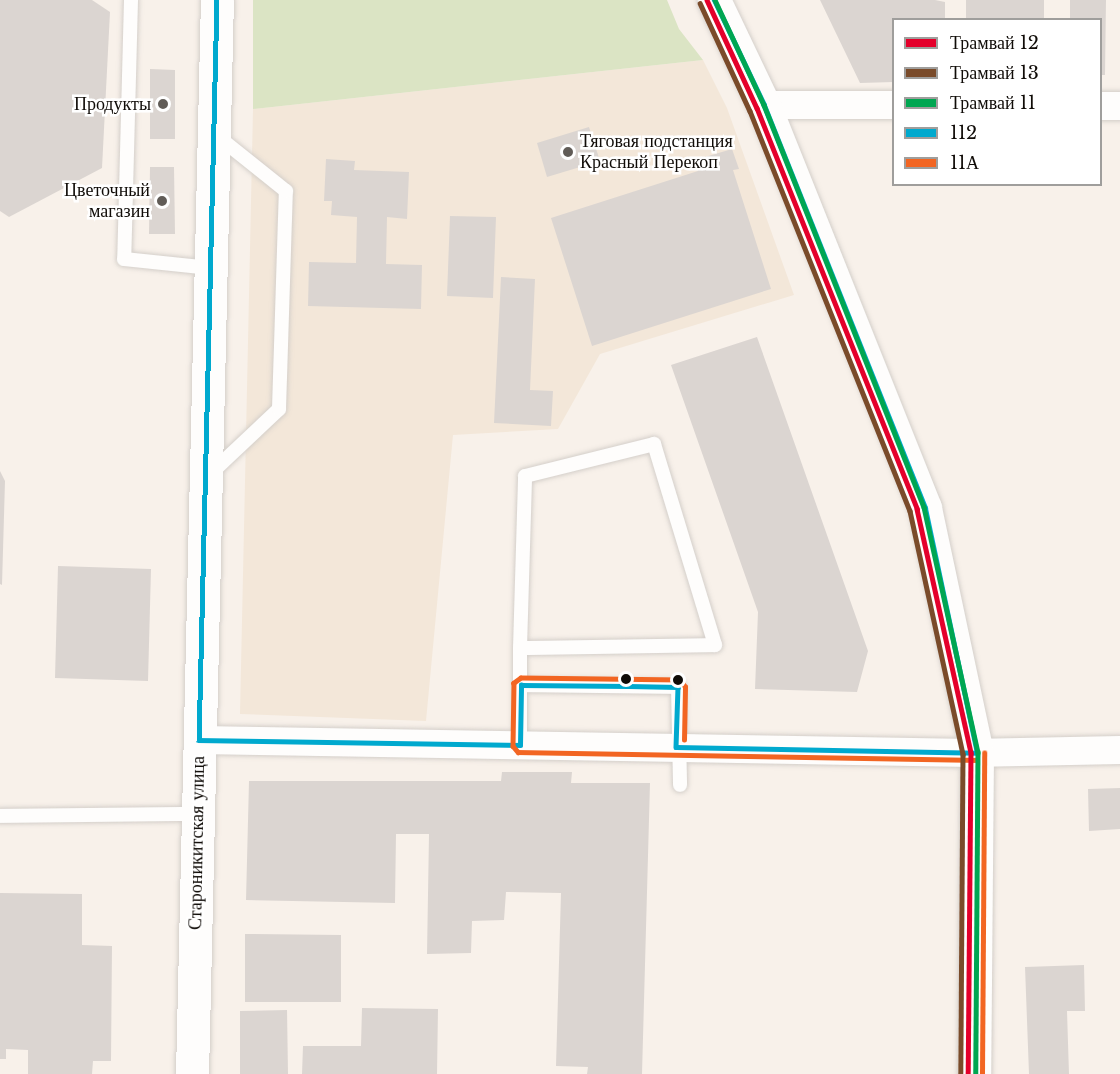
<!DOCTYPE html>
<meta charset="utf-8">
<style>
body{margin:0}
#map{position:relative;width:1120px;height:1074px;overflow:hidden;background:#f8f1ea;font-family:"Libre Baskerville",serif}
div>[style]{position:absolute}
.built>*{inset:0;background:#f3e7d9}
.green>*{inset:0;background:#dbe4c4}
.building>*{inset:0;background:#dbd5d1}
.roads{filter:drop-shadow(0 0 2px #d4cfca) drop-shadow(0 0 2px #d4cfca)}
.lane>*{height:14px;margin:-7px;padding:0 7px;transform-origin:7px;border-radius:7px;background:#fefdfc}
.street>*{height:28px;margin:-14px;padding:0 14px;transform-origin:14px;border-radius:14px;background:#fefdfc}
.secondary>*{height:33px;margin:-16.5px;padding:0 16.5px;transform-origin:16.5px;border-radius:16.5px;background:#fefdfc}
.primary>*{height:33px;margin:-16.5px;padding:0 16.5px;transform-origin:16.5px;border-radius:16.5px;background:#fefdfc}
.bus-1>*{height:4.5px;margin:-2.25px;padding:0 2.25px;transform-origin:2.25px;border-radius:2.25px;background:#00a9ce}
.bus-2>*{height:4.5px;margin:-2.25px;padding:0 2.25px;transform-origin:2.25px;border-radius:2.25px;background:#f26522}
.tram-1>*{height:4.5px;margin:-2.25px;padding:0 2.25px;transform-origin:2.25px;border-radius:2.25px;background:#e4002b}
.tram-2>*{height:4.5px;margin:-2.25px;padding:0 2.25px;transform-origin:2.25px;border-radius:2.25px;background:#7a4b2a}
.tram-3>*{height:4.5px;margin:-2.25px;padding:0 2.25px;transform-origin:2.25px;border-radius:2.25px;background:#00a651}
.dots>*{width:16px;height:16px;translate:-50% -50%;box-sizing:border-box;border:3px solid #fff;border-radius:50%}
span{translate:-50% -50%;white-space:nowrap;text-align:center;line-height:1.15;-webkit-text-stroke:5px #fff;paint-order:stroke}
.poi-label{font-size:18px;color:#100c08}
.right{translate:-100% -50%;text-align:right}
.left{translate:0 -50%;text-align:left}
.street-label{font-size:18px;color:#100c08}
.legend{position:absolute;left:892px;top:18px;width:210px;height:168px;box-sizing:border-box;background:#fff;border:2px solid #9f9e9c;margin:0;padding:8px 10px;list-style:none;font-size:18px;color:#100c08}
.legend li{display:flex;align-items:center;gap:12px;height:30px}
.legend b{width:30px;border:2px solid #9f9e9c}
</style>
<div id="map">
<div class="built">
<div style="clip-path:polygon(703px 60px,727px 108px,794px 295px,600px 354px,558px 429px,453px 435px,426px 721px,240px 714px,253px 109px)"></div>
</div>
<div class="green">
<div style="clip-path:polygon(253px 0,667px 0,679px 29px,703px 60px,253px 109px)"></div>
</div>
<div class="building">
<div style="clip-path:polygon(0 0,92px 0,110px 12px,102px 168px,9px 217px,0 211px)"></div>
<div style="clip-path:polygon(820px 0,935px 0,945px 2px,945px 20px,894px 20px,894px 82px,860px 83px)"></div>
<div style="clip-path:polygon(966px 0,1044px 0,1044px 20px,966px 20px)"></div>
<div style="clip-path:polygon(1070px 0,1106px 0,1105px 75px,1100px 75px,1100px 20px,1070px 20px)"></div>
<div style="clip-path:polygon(150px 69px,175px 70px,175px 139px,150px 139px)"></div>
<div style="clip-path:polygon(589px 127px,600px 161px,547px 177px,537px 143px)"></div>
<div style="clip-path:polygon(732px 149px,739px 169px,733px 170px,771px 289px,592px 346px,551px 218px,698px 171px,695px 160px)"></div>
<div style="clip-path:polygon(326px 159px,355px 161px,354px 170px,409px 172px,407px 219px,387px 217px,386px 264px,422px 265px,421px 309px,308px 306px,309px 262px,356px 263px,357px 217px,331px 215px,332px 201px,324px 201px)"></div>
<div style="clip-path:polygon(150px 167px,174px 167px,175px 234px,149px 234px)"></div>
<div style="clip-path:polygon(450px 216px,496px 217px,493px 298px,447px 296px)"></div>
<div style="clip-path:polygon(501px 277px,535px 279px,530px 390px,553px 391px,551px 426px,494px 423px)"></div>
<div style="clip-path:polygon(757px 337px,868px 651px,857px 692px,755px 689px,758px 612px,671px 365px)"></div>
<div style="clip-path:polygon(0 471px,5px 481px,2px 585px,0 584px)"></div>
<div style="clip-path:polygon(58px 566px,151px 569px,148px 681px,55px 678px)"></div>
<div style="clip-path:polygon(502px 772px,572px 772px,571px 783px,650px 783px,642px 1074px,587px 1074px,588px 1067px,556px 1066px,561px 893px,506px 892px,504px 920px,472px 921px,471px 953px,427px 954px,429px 834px,396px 834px,395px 903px,246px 900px,249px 781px,501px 781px)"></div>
<div style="clip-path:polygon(1120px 788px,1120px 829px,1089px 831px,1088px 789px)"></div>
<div style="clip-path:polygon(0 893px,82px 894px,82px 945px,112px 946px,111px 1061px,93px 1061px,92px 1074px,28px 1074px,28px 1050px,6px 1049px,6px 1059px,0 1059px)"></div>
<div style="clip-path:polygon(245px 934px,341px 935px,341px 1002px,245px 1002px)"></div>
<div style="clip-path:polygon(1084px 965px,1085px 1011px,1067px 1011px,1069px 1074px,1029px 1074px,1025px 967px)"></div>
<div style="clip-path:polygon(362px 1008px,438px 1009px,437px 1074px,302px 1074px,303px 1046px,361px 1046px)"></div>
<div style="clip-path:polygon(287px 1010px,288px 1074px,240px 1074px,240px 1011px)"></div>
</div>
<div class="roads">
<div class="lane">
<div style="left:131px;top:0;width:259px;rotate:91.5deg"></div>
<div style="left:124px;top:259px;width:87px;rotate:5.9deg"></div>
<div style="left:209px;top:475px;width:96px;rotate:-43.3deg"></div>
<div style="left:279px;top:409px;width:218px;rotate:-88.2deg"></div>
<div style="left:286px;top:191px;width:90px;rotate:-141.3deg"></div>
<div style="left:521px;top:685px;width:157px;rotate:0.7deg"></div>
<div style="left:678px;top:687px;width:98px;rotate:88.8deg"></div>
<div style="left:520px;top:745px;width:97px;rotate:-90deg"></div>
<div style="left:520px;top:648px;width:172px;rotate:-88.3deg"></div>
<div style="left:525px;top:476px;width:133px;rotate:-13.9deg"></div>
<div style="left:654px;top:444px;width:210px;rotate:73.1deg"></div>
<div style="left:715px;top:645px;width:195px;rotate:179.1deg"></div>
<div style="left:0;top:816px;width:197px;rotate:-0.6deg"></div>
</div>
<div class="street">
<div style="left:764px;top:105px;width:130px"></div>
<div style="left:1100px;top:106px;width:20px"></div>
<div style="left:199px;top:740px;width:772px;rotate:0.96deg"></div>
<div style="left:971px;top:753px;width:149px;rotate:-1.2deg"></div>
</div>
<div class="secondary">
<div style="left:714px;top:0;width:116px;rotate:64.5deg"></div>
<div style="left:764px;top:105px;width:434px;rotate:68.2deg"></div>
<div style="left:925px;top:508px;width:250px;rotate:78deg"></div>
<div style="left:977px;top:753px;width:321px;rotate:90.5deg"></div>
</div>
<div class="primary">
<div style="left:192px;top:1074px;width:1074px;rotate:-88.67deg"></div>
</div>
</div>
<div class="bus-1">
<div style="left:217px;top:0;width:740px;rotate:91.39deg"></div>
<div style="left:199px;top:740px;width:321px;rotate:0.9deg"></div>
<div style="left:520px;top:745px;width:60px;rotate:-89deg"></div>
<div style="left:521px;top:685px;width:107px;rotate:0.5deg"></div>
<div style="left:628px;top:686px;width:50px;rotate:1.1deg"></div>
<div style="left:678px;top:687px;width:60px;rotate:91.9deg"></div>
<div style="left:676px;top:747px;width:301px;rotate:1.1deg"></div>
<div style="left:977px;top:753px;width:250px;rotate:-102deg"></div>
<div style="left:925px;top:508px;width:434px;rotate:-111.8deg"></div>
<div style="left:764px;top:105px;width:116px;rotate:-115.5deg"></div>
</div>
<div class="bus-2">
<div style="left:684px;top:740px;width:53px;rotate:-88.9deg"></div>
<div style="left:685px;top:687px;width:9px;rotate:-126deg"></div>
<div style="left:680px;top:680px;width:159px;rotate:-179.3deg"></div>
<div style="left:521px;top:678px;width:9px;rotate:144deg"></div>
<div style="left:514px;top:683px;width:63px;rotate:90.9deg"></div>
<div style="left:513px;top:746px;width:8px;rotate:50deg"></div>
<div style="left:518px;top:752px;width:459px;rotate:1deg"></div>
<div style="left:982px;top:1074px;width:321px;rotate:-89.6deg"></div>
</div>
<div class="tram-1">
<div style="left:707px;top:0;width:119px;rotate:65.2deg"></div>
<div style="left:757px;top:108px;width:432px;rotate:68.2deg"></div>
<div style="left:917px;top:509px;width:250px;rotate:77.5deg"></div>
<div style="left:971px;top:753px;width:321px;rotate:90.5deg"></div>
</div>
<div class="tram-2">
<div style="left:700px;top:3px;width:119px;rotate:65.2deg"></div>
<div style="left:750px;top:111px;width:431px;rotate:68.2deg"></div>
<div style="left:910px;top:511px;width:249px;rotate:77.7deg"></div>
<div style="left:963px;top:754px;width:320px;rotate:90.4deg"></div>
</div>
<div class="tram-3">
<div style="left:715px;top:0;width:116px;rotate:65deg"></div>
<div style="left:764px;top:105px;width:433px;rotate:68.3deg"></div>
<div style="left:924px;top:507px;width:251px;rotate:77.6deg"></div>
<div style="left:978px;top:752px;width:322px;rotate:90.4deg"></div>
</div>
<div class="dots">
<div style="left:163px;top:104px;background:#615c57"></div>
<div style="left:568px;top:152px;background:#615c57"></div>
<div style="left:162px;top:201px;background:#615c57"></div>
<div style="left:626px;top:679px;background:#100c08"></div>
<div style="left:678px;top:680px;background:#100c08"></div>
</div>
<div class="poi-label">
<span class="right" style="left:151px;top:104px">Продукты</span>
<span class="left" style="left:580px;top:152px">Тяговая подстанция<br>Красный Перекоп</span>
<span class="right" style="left:150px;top:201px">Цветочный<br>магазин</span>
</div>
<div class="street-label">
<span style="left:197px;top:843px;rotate:-89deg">Староникитская улица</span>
</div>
<ul class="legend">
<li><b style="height:8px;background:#e4002b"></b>Трамвай 12</li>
<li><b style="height:8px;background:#7a4b2a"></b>Трамвай 13</li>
<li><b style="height:8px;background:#00a651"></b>Трамвай 11</li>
<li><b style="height:8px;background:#00a9ce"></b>112</li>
<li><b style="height:8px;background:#f26522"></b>11А</li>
</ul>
</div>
